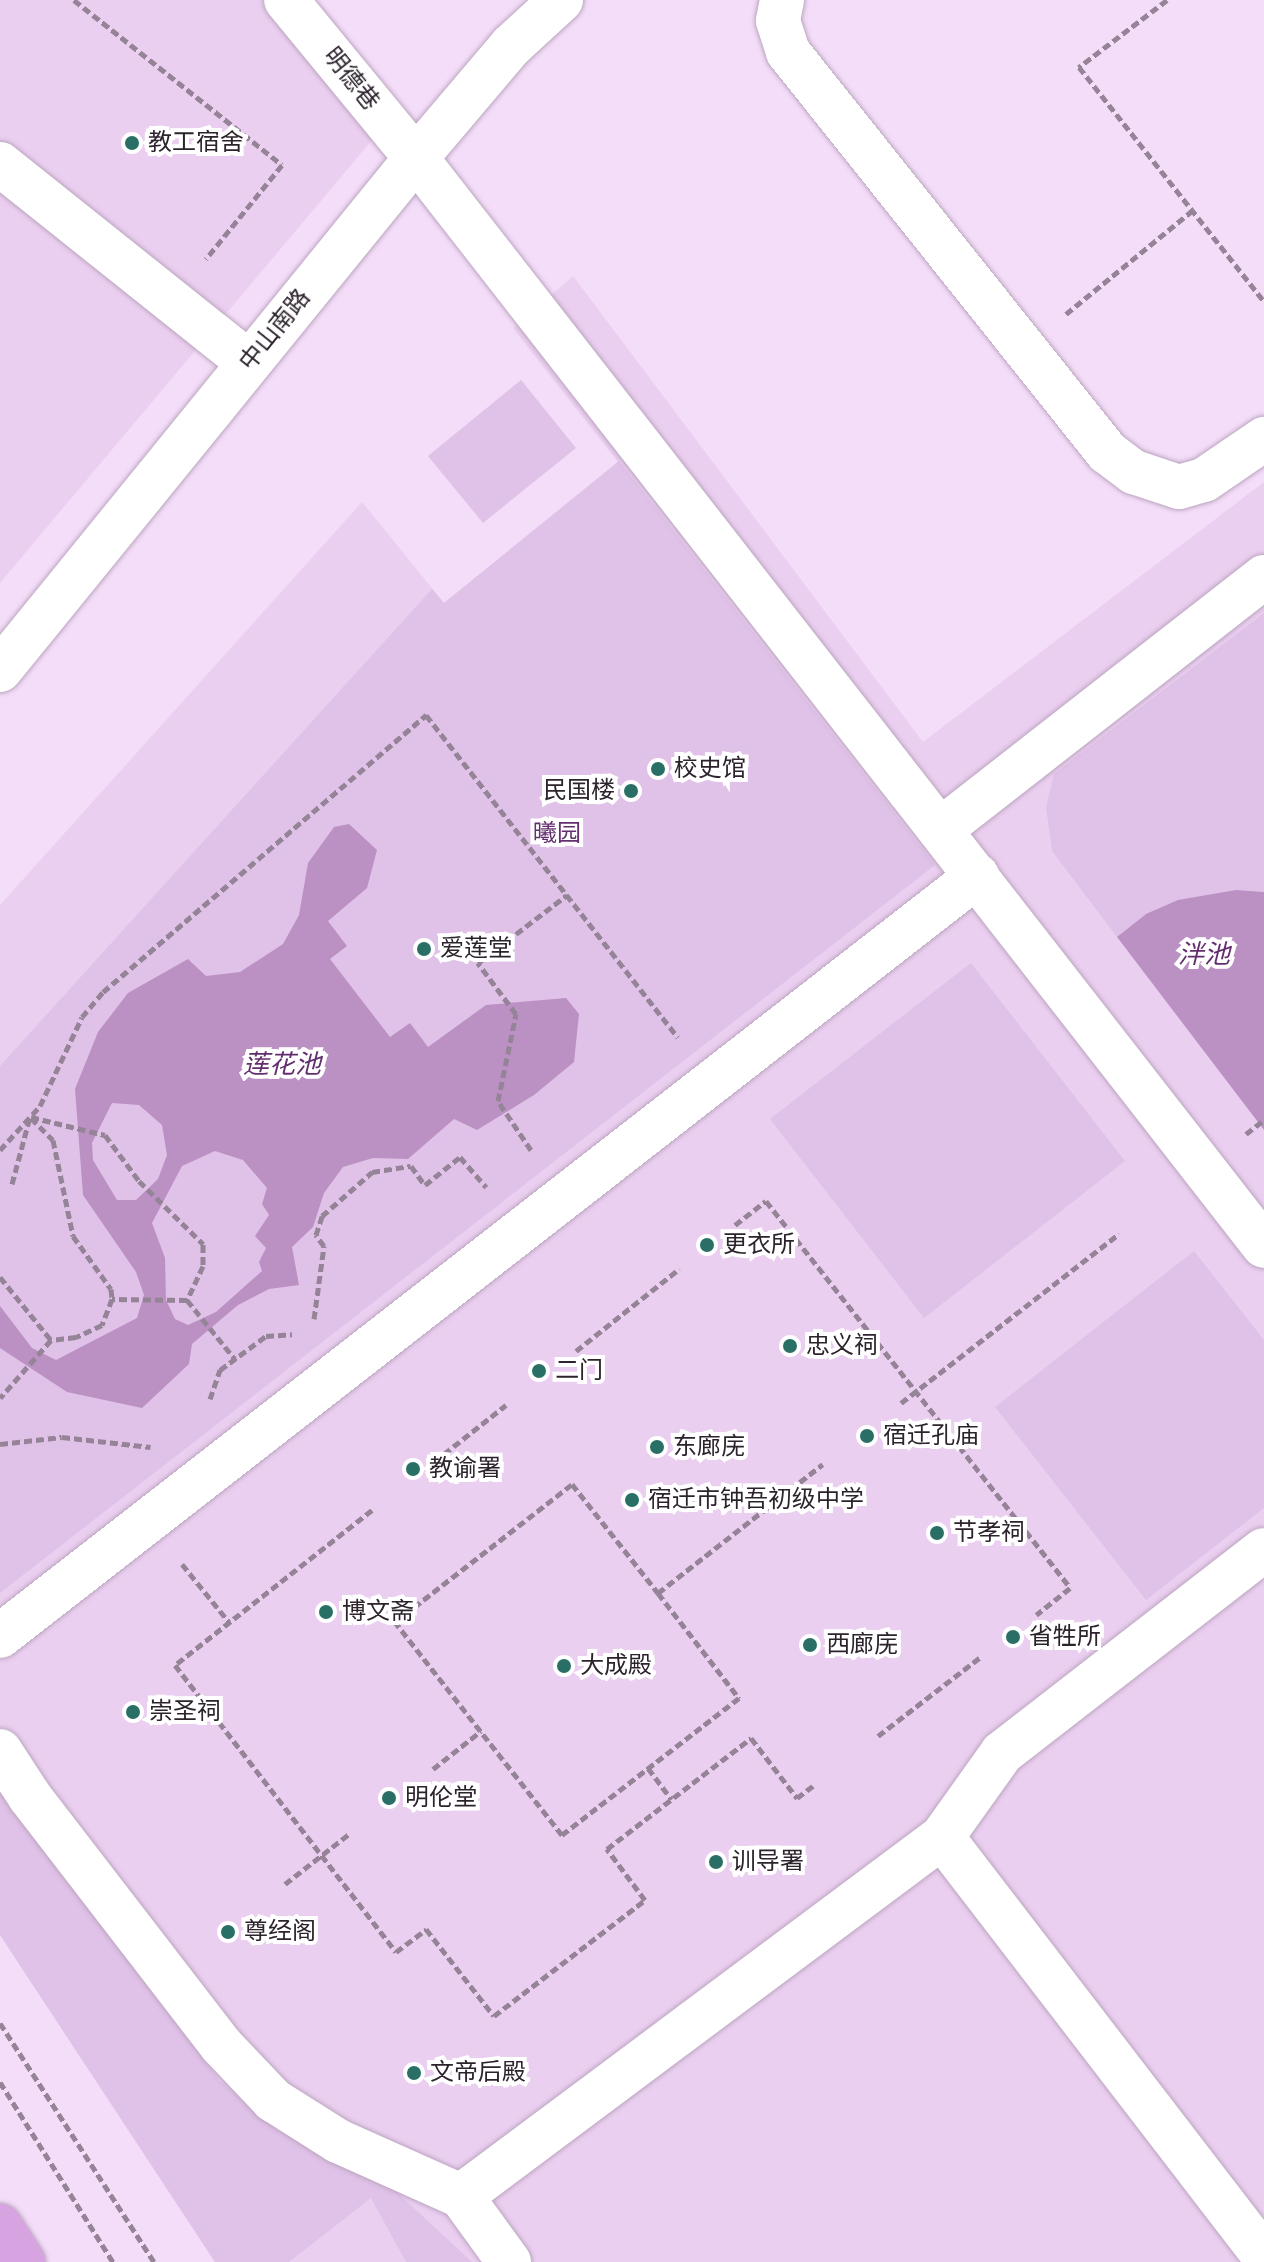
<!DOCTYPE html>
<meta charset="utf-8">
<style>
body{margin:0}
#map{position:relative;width:1264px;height:2262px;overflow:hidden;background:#f4ddf8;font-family:"Fira Sans","Noto Sans SC",sans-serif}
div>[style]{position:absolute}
.built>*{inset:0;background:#ebcff0}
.green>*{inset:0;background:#e0c1e7}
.water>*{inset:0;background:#bb91c4}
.path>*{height:5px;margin-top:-2.5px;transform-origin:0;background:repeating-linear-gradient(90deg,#958497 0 8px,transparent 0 12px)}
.roads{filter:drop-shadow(0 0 2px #bba6c0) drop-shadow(0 0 2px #bba6c0)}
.minor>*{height:44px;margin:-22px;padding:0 22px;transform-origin:22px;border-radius:22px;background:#fff}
.major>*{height:44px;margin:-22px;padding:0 22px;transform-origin:22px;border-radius:22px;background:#d7a4e1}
.dots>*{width:22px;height:22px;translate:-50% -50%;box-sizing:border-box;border:4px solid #fff;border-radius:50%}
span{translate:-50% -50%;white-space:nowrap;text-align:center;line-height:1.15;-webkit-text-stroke:8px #fff;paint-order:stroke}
.street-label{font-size:24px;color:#2c232d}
.poi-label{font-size:24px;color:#2c232d}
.left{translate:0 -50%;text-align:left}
.right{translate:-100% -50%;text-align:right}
.park-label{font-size:24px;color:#632f6e}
.water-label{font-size:26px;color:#622e6d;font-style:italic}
</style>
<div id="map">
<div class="built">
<div style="clip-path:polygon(0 0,266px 0,377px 134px,0 583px)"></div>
<div style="clip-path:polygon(573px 276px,923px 742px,1264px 482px,1264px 2262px,215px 2262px,0 1935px,0 905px,362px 502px,444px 603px,618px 462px,513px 328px)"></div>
</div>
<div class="green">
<div style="clip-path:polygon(521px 380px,576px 448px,483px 523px,428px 456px)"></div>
<div style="clip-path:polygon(619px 461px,935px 865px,0 1593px,0 1066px,432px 589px,444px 603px)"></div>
<div style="clip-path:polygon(1264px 613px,1264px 892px,1236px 890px,1146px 914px,1117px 937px,1052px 851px,1046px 807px,1054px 774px)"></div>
<div style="clip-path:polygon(971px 963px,1125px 1161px,924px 1318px,770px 1119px)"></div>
<div style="clip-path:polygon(1194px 1251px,1264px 1340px,1264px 1508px,1146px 1600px,995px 1407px)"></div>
<div style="clip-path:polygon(0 1788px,219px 2080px,255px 2110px,388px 2184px,472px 2262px,406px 2262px,371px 2198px,289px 2262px,215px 2262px,0 1935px)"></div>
</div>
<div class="water">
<div style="clip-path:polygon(evenodd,349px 824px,377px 850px,367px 888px,328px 921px,347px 946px,330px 959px,390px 1037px,410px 1023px,428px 1047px,486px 1005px,566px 998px,579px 1014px,574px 1062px,534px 1095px,477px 1130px,454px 1119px,408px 1159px,373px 1158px,343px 1167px,324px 1193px,313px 1227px,292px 1247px,299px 1285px,269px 1289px,238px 1305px,192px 1344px,189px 1364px,142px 1408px,67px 1392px,0 1348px,0 1306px,32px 1348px,56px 1360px,137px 1318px,144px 1295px,136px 1272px,83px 1195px,75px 1089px,98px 1032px,128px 993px,188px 959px,206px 976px,240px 972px,283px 944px,299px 915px,308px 863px,334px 827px,349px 824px,112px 1103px,139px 1105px,162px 1125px,167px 1155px,158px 1179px,136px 1200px,117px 1200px,93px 1160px,92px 1143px,112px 1103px,349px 824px,215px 1151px,243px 1160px,267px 1188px,262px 1204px,269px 1215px,255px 1236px,266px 1248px,259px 1262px,262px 1271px,216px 1312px,188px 1325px,175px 1319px,166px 1300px,165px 1258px,152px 1223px,182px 1166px,215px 1151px)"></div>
<div style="clip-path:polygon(1236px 890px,1264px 892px,1264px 1130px,1117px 937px,1146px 914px,1178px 900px)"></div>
</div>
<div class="path">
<div style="left:74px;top:0;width:265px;rotate:38.4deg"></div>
<div style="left:282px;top:165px;width:121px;rotate:129deg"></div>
<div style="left:1167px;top:0;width:111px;rotate:142.7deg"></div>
<div style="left:1079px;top:67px;width:298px;rotate:51.7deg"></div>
<div style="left:1066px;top:314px;width:163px;rotate:-39.3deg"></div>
<div style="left:31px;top:1117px;width:76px;rotate:13.7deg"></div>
<div style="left:105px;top:1135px;width:57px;rotate:53.5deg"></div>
<div style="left:139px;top:1181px;width:90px;rotate:44.5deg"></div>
<div style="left:203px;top:1244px;width:22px;rotate:90deg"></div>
<div style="left:203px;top:1266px;width:38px;rotate:115deg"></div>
<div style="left:187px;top:1300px;width:75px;rotate:-179.2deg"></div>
<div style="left:31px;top:1118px;width:31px;rotate:45deg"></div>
<div style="left:53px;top:1140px;width:98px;rotate:78.2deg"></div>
<div style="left:73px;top:1236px;width:65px;rotate:54.4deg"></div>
<div style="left:111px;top:1289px;width:10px;rotate:84deg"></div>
<div style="left:112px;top:1299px;width:28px;rotate:111deg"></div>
<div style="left:102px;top:1325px;width:29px;rotate:155deg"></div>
<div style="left:76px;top:1337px;width:25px;rotate:173deg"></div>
<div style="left:1246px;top:1134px;width:23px;rotate:-38deg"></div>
<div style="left:0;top:1150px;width:59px;rotate:-47.7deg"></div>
<div style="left:40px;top:1106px;width:98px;rotate:-64.7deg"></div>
<div style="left:82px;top:1017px;width:33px;rotate:-50deg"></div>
<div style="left:103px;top:992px;width:426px;rotate:-40.6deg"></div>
<div style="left:426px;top:715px;width:409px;rotate:52deg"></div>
<div style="left:531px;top:1150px;width:59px;rotate:-124deg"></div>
<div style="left:498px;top:1101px;width:89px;rotate:-78.3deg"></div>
<div style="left:516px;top:1014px;width:64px;rotate:-126.7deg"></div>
<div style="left:478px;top:963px;width:112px;rotate:-37.4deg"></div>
<div style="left:12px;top:1184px;width:69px;rotate:-75deg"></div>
<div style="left:735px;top:1225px;width:39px;rotate:-38deg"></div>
<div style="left:766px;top:1201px;width:492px;rotate:51.8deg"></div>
<div style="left:1070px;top:1588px;width:43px;rotate:141.5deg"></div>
<div style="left:0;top:1277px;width:81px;rotate:51deg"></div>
<div style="left:51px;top:1340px;width:77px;rotate:131.3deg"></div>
<div style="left:187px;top:1300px;width:76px;rotate:50.9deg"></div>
<div style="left:314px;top:1319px;width:74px;rotate:-82.2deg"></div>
<div style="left:324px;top:1246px;width:14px;rotate:-126deg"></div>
<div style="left:316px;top:1235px;width:20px;rotate:-72deg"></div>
<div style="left:322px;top:1216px;width:67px;rotate:-41.3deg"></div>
<div style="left:372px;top:1172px;width:39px;rotate:-9deg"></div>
<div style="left:411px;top:1166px;width:24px;rotate:54deg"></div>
<div style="left:425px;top:1185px;width:45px;rotate:-38.7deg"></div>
<div style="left:460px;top:1157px;width:40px;rotate:49deg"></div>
<div style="left:576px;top:1351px;width:132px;rotate:-38.5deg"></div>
<div style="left:210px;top:1399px;width:31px;rotate:-71deg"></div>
<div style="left:220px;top:1370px;width:57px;rotate:-36.5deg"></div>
<div style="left:266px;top:1336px;width:26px;rotate:-4deg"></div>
<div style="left:901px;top:1403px;width:276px;rotate:-37.8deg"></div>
<div style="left:0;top:1444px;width:62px;rotate:-6.4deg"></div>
<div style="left:62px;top:1437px;width:89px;rotate:6.5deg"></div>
<div style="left:444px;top:1454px;width:79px;rotate:-38.3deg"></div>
<div style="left:372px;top:1510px;width:251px;rotate:141.8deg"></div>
<div style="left:175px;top:1665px;width:362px;rotate:52.4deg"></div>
<div style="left:396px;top:1952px;width:38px;rotate:-37deg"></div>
<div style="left:426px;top:1929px;width:110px;rotate:52deg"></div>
<div style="left:494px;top:2016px;width:190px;rotate:-37.5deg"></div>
<div style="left:645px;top:1900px;width:64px;rotate:-126.7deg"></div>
<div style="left:607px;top:1849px;width:182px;rotate:-37.6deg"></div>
<div style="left:751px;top:1738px;width:76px;rotate:52.5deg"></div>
<div style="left:797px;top:1798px;width:21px;rotate:-37deg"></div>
<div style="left:182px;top:1564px;width:75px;rotate:51deg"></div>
<div style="left:658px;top:1593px;width:133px;rotate:52.4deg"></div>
<div style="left:739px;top:1698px;width:224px;rotate:142.3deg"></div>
<div style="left:562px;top:1835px;width:271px;rotate:-128.1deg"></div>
<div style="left:395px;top:1622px;width:224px;rotate:-37.9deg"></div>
<div style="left:572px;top:1484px;width:139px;rotate:51.7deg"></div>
<div style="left:658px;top:1593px;width:209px;rotate:-38deg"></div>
<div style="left:878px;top:1736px;width:131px;rotate:-37.6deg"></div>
<div style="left:648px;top:1768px;width:39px;rotate:53deg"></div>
<div style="left:433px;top:1769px;width:61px;rotate:-38.4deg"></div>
<div style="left:285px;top:1884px;width:81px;rotate:-38deg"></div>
<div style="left:0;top:2023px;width:284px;rotate:57.2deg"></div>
<div style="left:0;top:2082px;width:213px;rotate:57.9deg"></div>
</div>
<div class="roads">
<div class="minor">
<div style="left:286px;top:0;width:205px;rotate:50.6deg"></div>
<div style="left:416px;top:158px;width:1379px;rotate:52.07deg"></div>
<div style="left:782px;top:0;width:21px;rotate:101deg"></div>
<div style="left:778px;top:21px;width:33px;rotate:72deg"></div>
<div style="left:788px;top:52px;width:512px;rotate:51.43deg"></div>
<div style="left:1107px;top:452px;width:34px;rotate:37deg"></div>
<div style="left:1134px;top:472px;width:47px;rotate:18.4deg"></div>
<div style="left:1179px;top:487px;width:26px;rotate:-16deg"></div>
<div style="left:1204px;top:480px;width:73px;rotate:-34.3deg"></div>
<div style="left:0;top:164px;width:317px;rotate:38.6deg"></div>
<div style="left:0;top:670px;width:660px;rotate:-50.91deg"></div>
<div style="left:416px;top:158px;width:147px;rotate:-49.7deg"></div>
<div style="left:511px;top:46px;width:68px;rotate:-42.6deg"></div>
<div style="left:940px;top:830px;width:411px;rotate:-38deg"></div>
<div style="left:0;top:1636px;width:1238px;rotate:-37.88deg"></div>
<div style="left:0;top:1751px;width:55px;rotate:56.9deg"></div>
<div style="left:30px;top:1797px;width:313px;rotate:52.4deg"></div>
<div style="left:221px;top:2045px;width:76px;rotate:46.6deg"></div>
<div style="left:273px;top:2100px;width:77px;rotate:32.2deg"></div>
<div style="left:338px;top:2141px;width:135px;rotate:24.1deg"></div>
<div style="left:942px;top:1837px;width:528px;rotate:52.46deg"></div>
<div style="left:509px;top:2262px;width:82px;rotate:-126deg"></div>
<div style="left:461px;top:2196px;width:600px;rotate:-36.74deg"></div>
<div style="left:942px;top:1837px;width:103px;rotate:-54.5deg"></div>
<div style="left:1002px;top:1753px;width:331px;rotate:-37.8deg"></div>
</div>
<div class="major">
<div style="left:0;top:2226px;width:43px;rotate:57.4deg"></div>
</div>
</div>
<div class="dots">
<div style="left:132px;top:143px;background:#296f66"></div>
<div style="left:658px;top:769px;background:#296f66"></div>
<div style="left:631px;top:791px;background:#296f66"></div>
<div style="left:424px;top:949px;background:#296f66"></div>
<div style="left:707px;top:1245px;background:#296f66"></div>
<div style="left:790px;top:1346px;background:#296f66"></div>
<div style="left:539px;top:1371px;background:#296f66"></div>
<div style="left:867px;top:1436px;background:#296f66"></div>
<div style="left:657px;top:1447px;background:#296f66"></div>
<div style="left:413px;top:1469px;background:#296f66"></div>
<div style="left:632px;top:1500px;background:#296f66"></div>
<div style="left:937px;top:1533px;background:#296f66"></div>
<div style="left:326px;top:1612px;background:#296f66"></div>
<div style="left:1013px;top:1637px;background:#296f66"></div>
<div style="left:810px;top:1645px;background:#296f66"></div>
<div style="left:564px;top:1666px;background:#296f66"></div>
<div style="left:133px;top:1712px;background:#296f66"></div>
<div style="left:389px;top:1798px;background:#296f66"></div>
<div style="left:716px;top:1862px;background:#296f66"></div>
<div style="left:228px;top:1932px;background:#296f66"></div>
<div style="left:414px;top:2073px;background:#296f66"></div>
</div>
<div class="street-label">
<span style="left:351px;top:79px;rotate:51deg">明德巷</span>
<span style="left:275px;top:330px;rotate:-51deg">中山南路</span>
</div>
<div class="poi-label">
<span class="left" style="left:148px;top:143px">教工宿舍</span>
<span class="left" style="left:674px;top:769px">校史馆</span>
<span class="right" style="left:615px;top:791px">民国楼</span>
<span class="left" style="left:440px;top:949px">爱莲堂</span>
<span class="left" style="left:723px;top:1245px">更衣所</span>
<span class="left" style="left:806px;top:1346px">忠义祠</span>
<span class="left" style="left:555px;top:1371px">二门</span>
<span class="left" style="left:883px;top:1436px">宿迁孔庙</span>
<span class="left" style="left:673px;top:1447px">东廊庑</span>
<span class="left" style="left:429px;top:1469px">教谕署</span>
<span class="left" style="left:648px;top:1500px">宿迁市钟吾初级中学</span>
<span class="left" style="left:953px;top:1533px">节孝祠</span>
<span class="left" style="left:342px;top:1612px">博文斋</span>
<span class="left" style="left:1029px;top:1637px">省牲所</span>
<span class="left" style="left:826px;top:1645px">西廊庑</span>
<span class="left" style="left:580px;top:1666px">大成殿</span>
<span class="left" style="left:149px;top:1712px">崇圣祠</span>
<span class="left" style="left:405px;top:1798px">明伦堂</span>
<span class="left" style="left:732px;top:1862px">训导署</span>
<span class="left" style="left:244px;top:1932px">尊经阁</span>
<span class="left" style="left:430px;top:2073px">文帝后殿</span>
</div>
<div class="park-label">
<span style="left:557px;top:834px">曦园</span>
</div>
<div class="water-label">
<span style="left:1204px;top:955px">泮池</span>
<span style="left:282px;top:1065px">莲花池</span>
</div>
</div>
